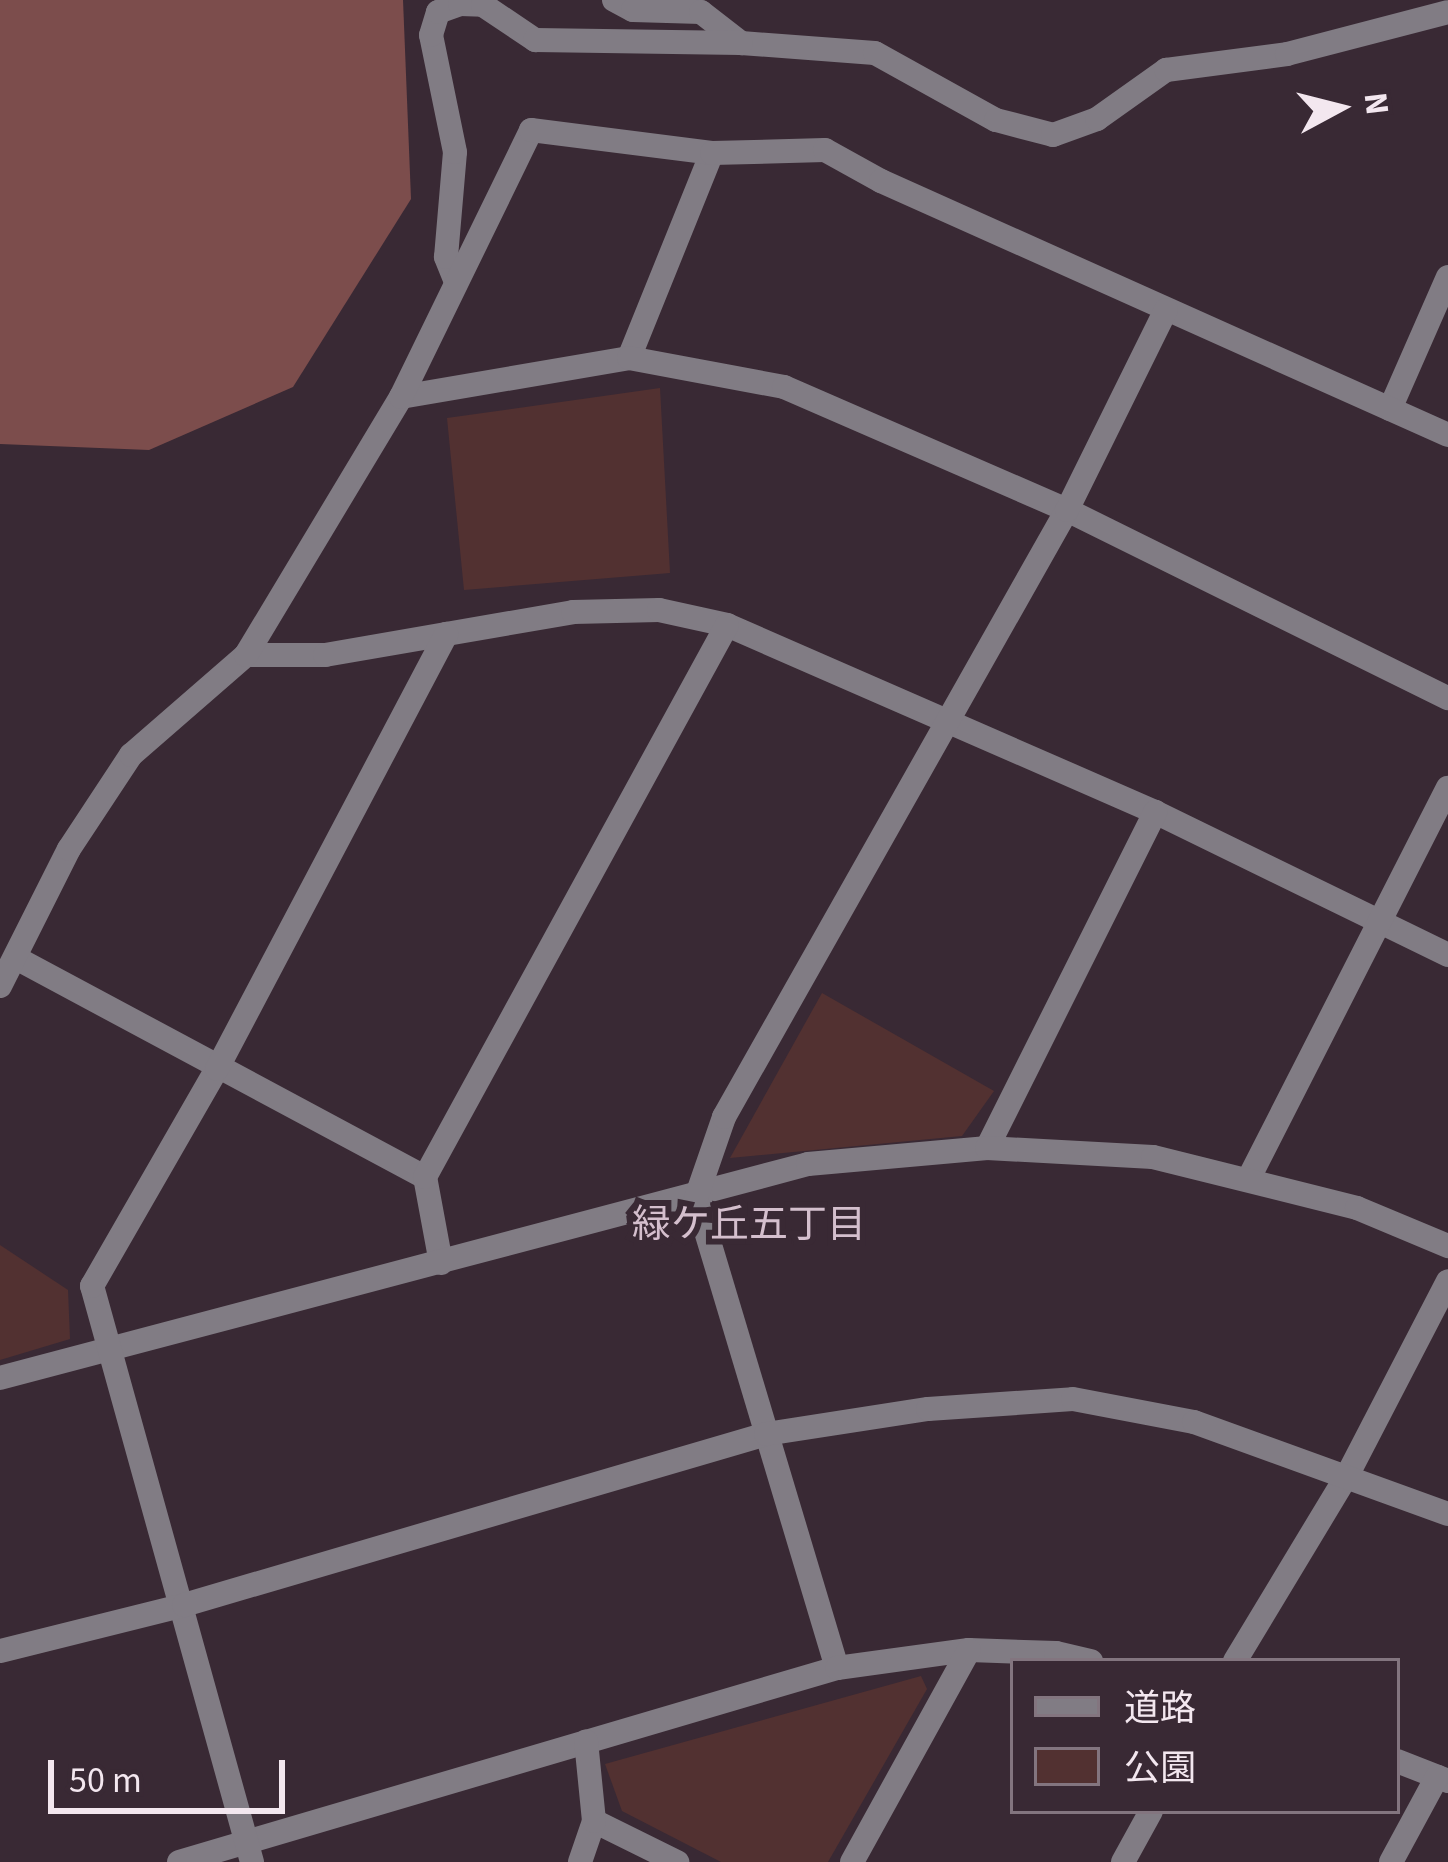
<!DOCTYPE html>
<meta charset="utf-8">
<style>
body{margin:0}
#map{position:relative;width:1448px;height:1862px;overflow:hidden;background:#392934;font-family:"Source Sans 3","Noto Sans JP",sans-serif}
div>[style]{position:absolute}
.green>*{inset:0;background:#523131}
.forest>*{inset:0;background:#7c4d4c}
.minor>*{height:24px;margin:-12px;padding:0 12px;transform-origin:12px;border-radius:12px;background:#817c84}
.tertiary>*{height:24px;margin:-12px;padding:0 12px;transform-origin:12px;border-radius:12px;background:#817c84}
span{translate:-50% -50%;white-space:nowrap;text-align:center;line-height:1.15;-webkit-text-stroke:12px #392934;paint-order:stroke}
.neighbourhood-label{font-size:39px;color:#d4bfcd}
.legend{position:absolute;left:1010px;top:1658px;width:390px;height:156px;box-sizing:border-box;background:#392934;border:3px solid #83757f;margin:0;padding:15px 21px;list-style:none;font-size:36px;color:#f3e7ef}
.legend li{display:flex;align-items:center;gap:24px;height:60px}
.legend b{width:60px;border:3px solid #83757f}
.north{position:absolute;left:1280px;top:48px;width:120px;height:120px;-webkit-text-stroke:9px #392934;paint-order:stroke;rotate:83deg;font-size:33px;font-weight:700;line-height:48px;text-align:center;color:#f3e7ef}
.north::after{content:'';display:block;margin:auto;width:42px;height:54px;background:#f3e7ef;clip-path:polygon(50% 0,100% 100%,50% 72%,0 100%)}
.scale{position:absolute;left:48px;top:1760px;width:237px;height:54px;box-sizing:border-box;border:6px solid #f3e7ef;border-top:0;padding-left:15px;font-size:36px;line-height:42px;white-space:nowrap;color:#f3e7ef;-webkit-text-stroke:9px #392934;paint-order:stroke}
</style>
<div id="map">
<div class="green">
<div style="clip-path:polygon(660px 388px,670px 573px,464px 590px,447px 418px)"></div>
<div style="clip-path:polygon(822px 993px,994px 1091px,962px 1136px,730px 1158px)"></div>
<div style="clip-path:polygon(0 1245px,68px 1290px,70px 1339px,0 1360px)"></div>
<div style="clip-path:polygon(921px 1676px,927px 1689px,828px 1862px,721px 1862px,622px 1811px,605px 1764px)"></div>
</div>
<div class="forest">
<div style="clip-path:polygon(0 0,403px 0,411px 199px,293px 387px,149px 450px,0 444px)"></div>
</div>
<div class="minor">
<div style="left:614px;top:0;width:21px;rotate:28deg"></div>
<div style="left:633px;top:10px;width:68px;rotate:1.7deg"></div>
<div style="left:701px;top:12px;width:51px;rotate:37.8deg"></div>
<div style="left:741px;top:43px;width:134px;rotate:4.3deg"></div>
<div style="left:875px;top:53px;width:138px;rotate:29deg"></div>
<div style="left:996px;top:120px;width:59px;rotate:14.7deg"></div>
<div style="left:1053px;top:135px;width:47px;rotate:-20deg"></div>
<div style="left:1097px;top:119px;width:85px;rotate:-35.4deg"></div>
<div style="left:1166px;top:70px;width:122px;rotate:-7.5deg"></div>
<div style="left:1287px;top:54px;width:166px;rotate:-14.6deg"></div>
<div style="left:456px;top:282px;width:27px;rotate:-112deg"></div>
<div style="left:446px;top:257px;width:105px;rotate:-85.1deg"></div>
<div style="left:455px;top:152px;width:119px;rotate:-101.6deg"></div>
<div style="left:431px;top:35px;width:24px;rotate:-73deg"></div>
<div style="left:438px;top:12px;width:23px;rotate:-20deg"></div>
<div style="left:460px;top:4px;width:23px;rotate:2deg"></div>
<div style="left:483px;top:5px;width:63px;rotate:33.9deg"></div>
<div style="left:535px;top:40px;width:206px;rotate:0.8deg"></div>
<div style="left:629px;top:358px;width:221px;rotate:-68deg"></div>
<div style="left:401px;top:397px;width:231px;rotate:-9.7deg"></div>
<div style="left:629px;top:358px;width:158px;rotate:10.6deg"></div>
<div style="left:784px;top:387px;width:309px;rotate:23.5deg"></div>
<div style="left:1067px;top:510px;width:425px;rotate:26.3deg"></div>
<div style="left:1390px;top:409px;width:144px;rotate:-66.3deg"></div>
<div style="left:246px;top:655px;width:79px"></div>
<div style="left:325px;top:655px;width:252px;rotate:-9.8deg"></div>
<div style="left:573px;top:612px;width:86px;rotate:-1.3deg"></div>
<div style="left:659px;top:610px;width:70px;rotate:12.4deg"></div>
<div style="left:727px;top:625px;width:467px;rotate:23.6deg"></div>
<div style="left:1155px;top:812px;width:326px;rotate:26deg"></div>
<div style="left:16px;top:958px;width:464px;rotate:28.2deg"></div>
<div style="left:0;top:986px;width:153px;rotate:-63.3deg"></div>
<div style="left:69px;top:849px;width:113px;rotate:-56.6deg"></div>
<div style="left:131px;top:755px;width:152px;rotate:-41deg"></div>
<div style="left:246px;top:655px;width:301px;rotate:-59deg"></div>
<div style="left:401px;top:397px;width:297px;rotate:-64deg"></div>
<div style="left:531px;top:130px;width:182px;rotate:7.2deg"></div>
<div style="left:712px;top:153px;width:113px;rotate:-1.5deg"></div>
<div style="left:825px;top:150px;width:64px;rotate:29deg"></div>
<div style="left:881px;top:181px;width:621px;rotate:24.13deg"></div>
<div style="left:987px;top:1148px;width:376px;rotate:-63.4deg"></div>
<div style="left:1249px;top:1178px;width:438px;rotate:-63deg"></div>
<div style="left:441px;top:1263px;width:87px;rotate:-100.5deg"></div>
<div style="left:425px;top:1177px;width:629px;rotate:-61.32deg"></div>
<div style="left:0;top:1378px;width:836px;rotate:-14.83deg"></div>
<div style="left:808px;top:1164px;width:180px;rotate:-5.1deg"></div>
<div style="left:987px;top:1148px;width:166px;rotate:3.1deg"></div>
<div style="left:1153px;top:1157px;width:210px;rotate:14deg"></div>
<div style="left:1357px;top:1208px;width:99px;rotate:22.7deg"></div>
<div style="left:1235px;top:1661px;width:218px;rotate:-58.9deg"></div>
<div style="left:1348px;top:1474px;width:217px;rotate:-62.6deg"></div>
<div style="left:837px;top:1668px;width:491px;rotate:-106.7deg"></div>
<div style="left:696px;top:1198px;width:86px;rotate:-70.9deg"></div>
<div style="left:724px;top:1117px;width:697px;rotate:-60.53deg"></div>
<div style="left:1067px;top:510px;width:223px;rotate:-63.7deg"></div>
<div style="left:1397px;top:1761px;width:55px;rotate:21.4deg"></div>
<div style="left:594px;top:1821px;width:93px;rotate:26.3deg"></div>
<div style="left:179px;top:1862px;width:686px;rotate:-16.43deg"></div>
<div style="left:837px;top:1668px;width:133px;rotate:-7.8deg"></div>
<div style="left:969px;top:1650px;width:87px;rotate:2deg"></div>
<div style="left:1056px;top:1653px;width:36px;rotate:13deg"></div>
<div style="left:252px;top:1862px;width:598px;rotate:-105.52deg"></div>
<div style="left:92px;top:1286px;width:250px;rotate:-60.1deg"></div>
<div style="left:217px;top:1069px;width:492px;rotate:-62.2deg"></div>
<div style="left:580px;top:1862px;width:43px;rotate:-71.1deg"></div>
<div style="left:594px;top:1821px;width:80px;rotate:-95.7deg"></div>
<div style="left:852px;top:1862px;width:242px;rotate:-61.1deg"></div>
<div style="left:1123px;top:1862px;width:58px;rotate:-61.2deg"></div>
<div style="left:1391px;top:1862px;width:97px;rotate:-61.6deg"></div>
</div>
<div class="tertiary">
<div style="left:0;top:1651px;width:190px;rotate:-14deg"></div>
<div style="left:184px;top:1605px;width:607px;rotate:-16.37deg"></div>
<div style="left:766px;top:1434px;width:164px;rotate:-8.8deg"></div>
<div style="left:928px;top:1409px;width:145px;rotate:-3.9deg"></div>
<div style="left:1073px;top:1399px;width:123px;rotate:10.8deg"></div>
<div style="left:1194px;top:1422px;width:270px;rotate:19.9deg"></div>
</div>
<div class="neighbourhood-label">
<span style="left:749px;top:1225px">緑ケ丘五丁目</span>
</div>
<ul class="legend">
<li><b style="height:15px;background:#817c84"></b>道路</li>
<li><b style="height:33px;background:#523131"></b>公園</li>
</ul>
<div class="north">N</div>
<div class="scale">50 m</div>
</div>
